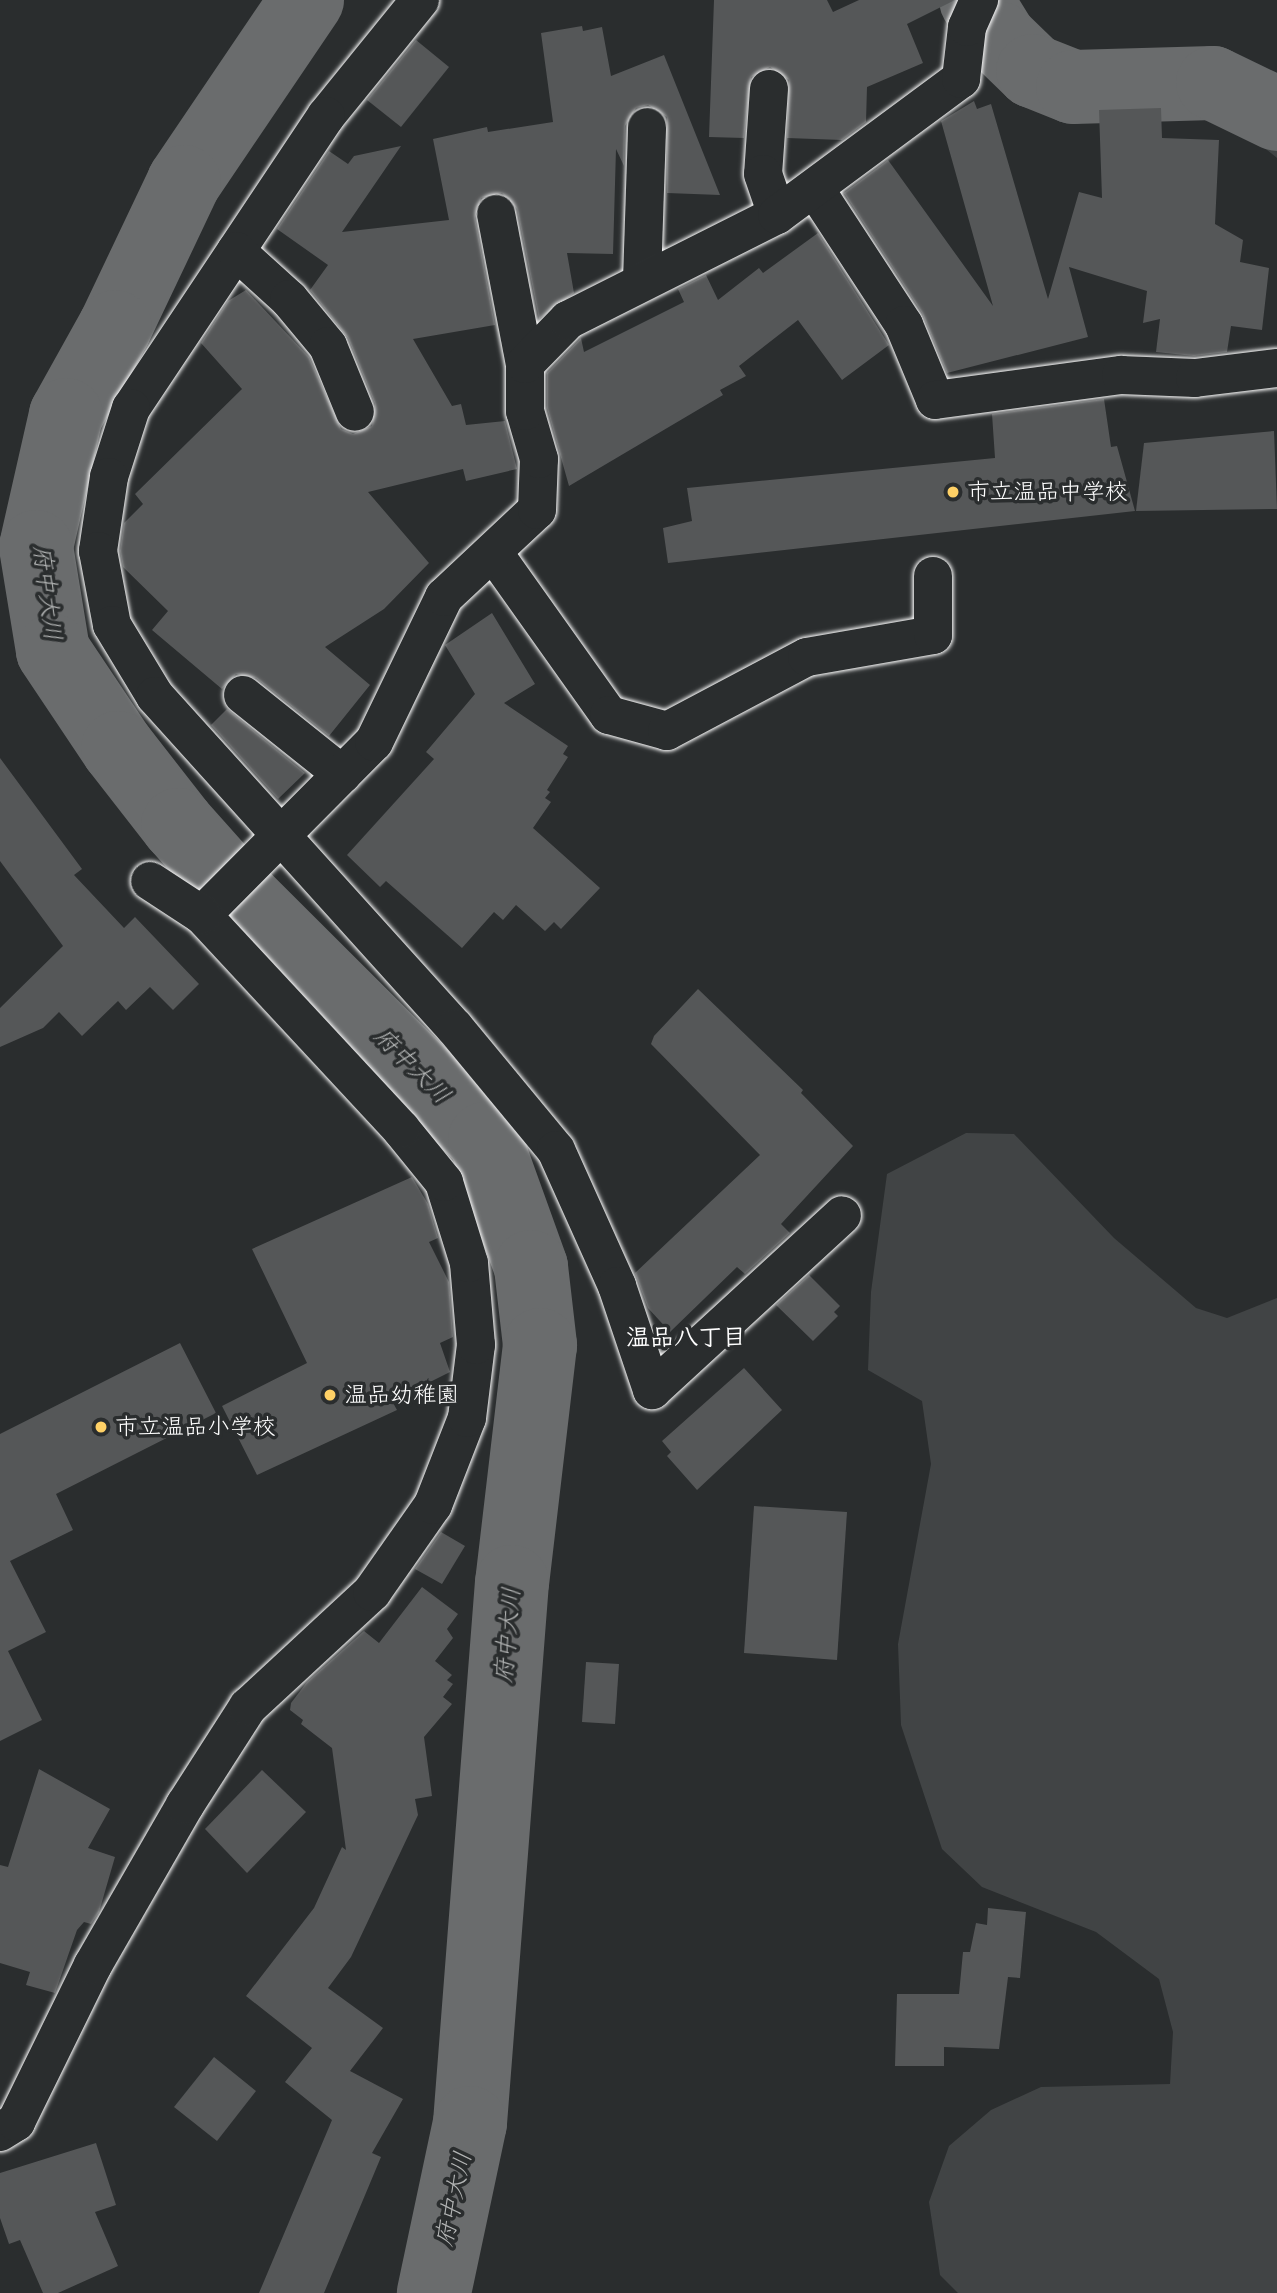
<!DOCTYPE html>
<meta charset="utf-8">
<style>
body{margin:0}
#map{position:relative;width:1277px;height:2293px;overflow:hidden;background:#2a2d2e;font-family:"Balsamiq Sans","Klee One",sans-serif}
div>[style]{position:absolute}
.green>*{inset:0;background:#414445}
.river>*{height:74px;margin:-37px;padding:0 37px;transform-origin:37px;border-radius:37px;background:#6a6c6d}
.building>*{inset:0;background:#555758}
.roads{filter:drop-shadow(0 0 2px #fff) drop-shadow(0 0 2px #fff)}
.minor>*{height:38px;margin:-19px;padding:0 19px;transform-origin:19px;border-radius:19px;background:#2a2d2e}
.dots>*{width:19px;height:19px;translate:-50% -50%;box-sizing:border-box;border:4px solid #2a2d2e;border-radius:50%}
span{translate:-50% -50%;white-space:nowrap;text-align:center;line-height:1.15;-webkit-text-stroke:7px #2a2d2e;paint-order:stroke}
.poi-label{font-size:23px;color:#fff}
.left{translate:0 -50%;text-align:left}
.water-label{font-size:24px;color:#b4b6b6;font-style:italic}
.neighbourhood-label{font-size:24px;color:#fff;font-weight:700}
</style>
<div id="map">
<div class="green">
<div style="clip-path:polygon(1266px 112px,1277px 113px,1277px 158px,1255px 140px)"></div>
<div style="clip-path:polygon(966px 1133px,1014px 1134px,1114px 1238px,1196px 1308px,1227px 1318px,1277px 1298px,1277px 2293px,958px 2293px,940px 2275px,929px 2202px,949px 2146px,991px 2110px,1041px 2087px,1170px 2084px,1173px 2032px,1159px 1979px,1096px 1932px,982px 1887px,942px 1849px,901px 1725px,898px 1644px,931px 1464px,922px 1401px,868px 1370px,871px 1292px,887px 1174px)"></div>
</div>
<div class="river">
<div style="left:307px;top:0;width:220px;rotate:124.1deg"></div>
<div style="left:184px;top:182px;width:161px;rotate:115.4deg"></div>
<div style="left:115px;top:327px;width:101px;rotate:119.1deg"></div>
<div style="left:66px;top:415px;width:135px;rotate:102.8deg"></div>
<div style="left:36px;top:547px;width:105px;rotate:80.7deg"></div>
<div style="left:53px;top:651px;width:117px;rotate:56.2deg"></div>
<div style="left:118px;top:748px;width:98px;rotate:52.1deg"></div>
<div style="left:178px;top:825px;width:98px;rotate:48.3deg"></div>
<div style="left:243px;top:898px;width:342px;rotate:44.9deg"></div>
<div style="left:485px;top:1139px;width:136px;rotate:70.2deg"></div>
<div style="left:531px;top:1267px;width:79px;rotate:83.4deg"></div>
<div style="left:540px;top:1345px;width:239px;rotate:96.7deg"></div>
<div style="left:512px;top:1582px;width:543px;rotate:94.44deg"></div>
<div style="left:470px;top:2123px;width:174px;rotate:102deg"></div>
<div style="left:976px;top:0;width:46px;rotate:58.4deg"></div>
<div style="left:1000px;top:39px;width:46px;rotate:44.1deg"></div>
<div style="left:1033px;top:71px;width:43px;rotate:21.8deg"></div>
<div style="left:1073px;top:87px;width:140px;rotate:-1.6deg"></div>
<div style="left:1213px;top:83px;width:71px;rotate:25.8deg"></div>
</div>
<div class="building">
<div style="clip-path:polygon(714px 0,827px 0,833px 12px,859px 0,955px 0,907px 24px,923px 63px,867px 87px,866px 122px,842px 140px,787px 138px,789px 80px,770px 67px,751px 77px,744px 138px,709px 137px)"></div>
<div style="clip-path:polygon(582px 26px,583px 31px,602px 27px,611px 76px,664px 55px,720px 195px,667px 193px,667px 117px,648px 105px,636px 108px,625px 126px,624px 166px,616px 149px,613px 254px,567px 253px,574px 293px,539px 319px,517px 209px,502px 193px,481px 198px,475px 218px,495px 325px,413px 339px,452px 406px,461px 404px,466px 425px,505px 421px,517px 469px,466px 481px,463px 469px,368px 492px,429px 563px,384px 609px,325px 647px,370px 685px,329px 736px,256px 678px,236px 674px,222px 689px,152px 630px,168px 611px,123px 567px,120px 551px,124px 523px,143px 504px,135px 494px,242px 389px,201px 343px,228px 301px,246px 290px,309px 357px,341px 429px,353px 434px,372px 426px,375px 404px,348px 338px,310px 290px,328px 265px,277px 229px,329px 151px,348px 164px,354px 156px,401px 146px,342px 232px,449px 220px,433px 139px,487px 127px,488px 132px,553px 122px,541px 33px)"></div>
<div style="clip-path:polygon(416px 40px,449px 67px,401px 127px,367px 100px)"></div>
<div style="clip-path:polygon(974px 101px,977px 109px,991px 104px,1048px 299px,1079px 192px,1102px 198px,1099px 110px,1161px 108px,1162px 138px,1219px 140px,1215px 224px,1243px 240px,1240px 262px,1269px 268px,1262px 330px,1231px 326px,1227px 352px,1194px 356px,1156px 352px,1160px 319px,1143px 323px,1147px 291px,1069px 267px,1088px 337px,947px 373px,922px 313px,844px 193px,888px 160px,993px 306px,941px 121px)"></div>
<div style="clip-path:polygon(818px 233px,889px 345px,842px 380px,798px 320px,739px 366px,746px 376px,720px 390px,723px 395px,569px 486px,547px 408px,547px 373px,581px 338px,584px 352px,684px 302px,678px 289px,706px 275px,718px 300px,759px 268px,763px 273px)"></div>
<div style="clip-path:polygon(1104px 399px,1111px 447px,1117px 446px,1135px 511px,668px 563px,663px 528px,692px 521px,687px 488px,995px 458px,992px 414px)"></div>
<div style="clip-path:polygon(1274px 431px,1277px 509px,1136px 511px,1144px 443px)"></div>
<div style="clip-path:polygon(492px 613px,535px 684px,504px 703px,568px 746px,563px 754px,568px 757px,547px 790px,550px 792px,545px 798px,551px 802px,533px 828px,600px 888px,561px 929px,554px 922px,545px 931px,516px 905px,503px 920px,494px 912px,462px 948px,386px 881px,380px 887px,347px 855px,434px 759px,426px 752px,475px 694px,445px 645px)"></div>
<div style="clip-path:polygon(227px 709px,305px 773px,278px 799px,211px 725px)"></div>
<div style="clip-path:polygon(0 758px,82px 869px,74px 875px,124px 928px,135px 917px,199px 984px,173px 1010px,150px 987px,126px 1010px,118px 1001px,82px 1036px,59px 1012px,43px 1028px,0 1047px,0 1008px,63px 946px,0 861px)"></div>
<div style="clip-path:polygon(698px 989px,803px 1090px,801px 1093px,853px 1146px,781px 1224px,790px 1233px,745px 1274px,737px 1267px,670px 1332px,648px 1308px,635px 1273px,760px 1155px,651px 1044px,654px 1036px)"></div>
<div style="clip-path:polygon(412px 1177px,428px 1204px,438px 1238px,429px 1242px,449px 1282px,453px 1337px,440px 1343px,450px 1372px,392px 1401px,397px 1410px,257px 1475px,222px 1406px,307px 1363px,252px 1249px)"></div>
<div style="clip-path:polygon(809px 1275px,840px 1306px,834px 1312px,838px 1316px,813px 1341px,776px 1305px)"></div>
<div style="clip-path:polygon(180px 1343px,216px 1413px,56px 1494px,73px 1530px,10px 1561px,46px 1632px,8px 1651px,42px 1720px,0 1741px,0 1434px)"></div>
<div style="clip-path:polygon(744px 1368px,782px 1410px,697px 1490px,667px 1456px,671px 1452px,662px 1441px)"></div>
<div style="clip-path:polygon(754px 1506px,847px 1512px,837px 1660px,744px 1653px)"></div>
<div style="clip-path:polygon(441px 1532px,465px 1546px,442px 1584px,415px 1569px)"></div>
<div style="clip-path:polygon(422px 1587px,458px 1614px,447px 1629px,453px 1638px,435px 1661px,452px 1675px,447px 1680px,453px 1684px,443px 1697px,452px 1704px,424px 1737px,432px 1796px,415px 1799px,418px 1815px,351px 1957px,328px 1988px,383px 2028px,350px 2071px,403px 2099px,372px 2153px,381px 2157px,324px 2293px,259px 2293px,332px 2120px,285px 2082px,312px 2048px,246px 1996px,314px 1908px,342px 1847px,346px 1850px,332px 1748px,301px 1724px,303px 1720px,290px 1710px,291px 1703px,307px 1682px,364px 1631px,379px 1643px)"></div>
<div style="clip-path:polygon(586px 1662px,619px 1664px,615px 1724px,582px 1722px)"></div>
<div style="clip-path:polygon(39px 1769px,110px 1809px,88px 1848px,115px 1857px,99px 1912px,91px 1924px,84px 1922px,77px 1930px,55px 1993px,26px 1985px,30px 1972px,0 1963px,0 1865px,8px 1867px)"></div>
<div style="clip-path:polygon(262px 1770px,306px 1812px,247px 1873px,205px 1829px)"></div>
<div style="clip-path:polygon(988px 1908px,1026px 1912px,1020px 1978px,1008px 1977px,999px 2049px,944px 2047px,944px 2066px,895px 2066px,897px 1994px,959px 1994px,963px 1952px,970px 1952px,976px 1923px,987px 1925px)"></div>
<div style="clip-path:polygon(214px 2057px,256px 2091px,217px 2141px,174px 2107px)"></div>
<div style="clip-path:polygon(96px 2143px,116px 2205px,95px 2212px,118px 2266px,58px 2293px,43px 2293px,20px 2240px,9px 2244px,0 2218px,0 2173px)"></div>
</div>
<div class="roads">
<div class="minor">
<div style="left:420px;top:0;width:149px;rotate:129deg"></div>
<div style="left:326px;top:116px;width:351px;rotate:123.7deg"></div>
<div style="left:131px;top:408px;width:72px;rotate:107.7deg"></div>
<div style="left:109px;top:477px;width:75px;rotate:98.5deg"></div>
<div style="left:98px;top:551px;width:75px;rotate:79.3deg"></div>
<div style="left:112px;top:625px;width:83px;rotate:58.8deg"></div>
<div style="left:155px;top:696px;width:447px;rotate:47.9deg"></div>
<div style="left:455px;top:1028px;width:158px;rotate:50.4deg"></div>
<div style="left:556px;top:1150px;width:149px;rotate:65.8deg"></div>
<div style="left:617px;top:1286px;width:110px;rotate:71.4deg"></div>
<div style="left:652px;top:1390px;width:258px;rotate:-42.6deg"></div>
<div style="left:769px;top:89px;width:85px;rotate:94deg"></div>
<div style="left:763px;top:174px;width:43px;rotate:71.1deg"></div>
<div style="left:815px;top:189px;width:163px;rotate:56.8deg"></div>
<div style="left:904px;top:325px;width:81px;rotate:67.5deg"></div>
<div style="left:935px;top:400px;width:188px;rotate:-7.7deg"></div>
<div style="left:1121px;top:375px;width:74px;rotate:2.3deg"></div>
<div style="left:1195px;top:378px;width:83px;rotate:-7deg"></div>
<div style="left:496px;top:214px;width:153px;rotate:79.1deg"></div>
<div style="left:236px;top:251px;width:72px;rotate:42.2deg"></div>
<div style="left:289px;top:299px;width:61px;rotate:50.3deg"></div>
<div style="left:328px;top:346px;width:71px;rotate:67.8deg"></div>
<div style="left:642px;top:280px;width:153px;rotate:-88.1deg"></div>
<div style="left:493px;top:552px;width:200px;rotate:54.6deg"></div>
<div style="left:609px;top:715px;width:60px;rotate:15.4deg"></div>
<div style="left:667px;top:731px;width:158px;rotate:-27.9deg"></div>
<div style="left:807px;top:657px;width:128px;rotate:-9.9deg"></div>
<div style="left:933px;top:635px;width:59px;rotate:-90deg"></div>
<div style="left:243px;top:695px;width:127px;rotate:38.6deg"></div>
<div style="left:202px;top:915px;width:244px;rotate:-45.2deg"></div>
<div style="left:374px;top:742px;width:161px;rotate:-64.2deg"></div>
<div style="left:444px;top:597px;width:127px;rotate:-43.1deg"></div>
<div style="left:537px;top:510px;width:51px;rotate:-87.8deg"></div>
<div style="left:539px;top:459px;width:50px;rotate:-106.3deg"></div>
<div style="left:525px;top:411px;width:47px;rotate:-90deg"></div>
<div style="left:525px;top:364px;width:62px;rotate:-45.7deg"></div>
<div style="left:568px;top:320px;width:234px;rotate:-26.7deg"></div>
<div style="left:777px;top:215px;width:229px;rotate:-36.5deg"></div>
<div style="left:961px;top:79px;width:52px;rotate:-83.4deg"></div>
<div style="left:967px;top:27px;width:30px;rotate:-66deg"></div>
<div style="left:0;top:2132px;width:19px;rotate:-32deg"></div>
<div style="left:16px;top:2122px;width:175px;rotate:-63.9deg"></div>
<div style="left:93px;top:1965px;width:185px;rotate:-60.1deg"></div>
<div style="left:185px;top:1805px;width:117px;rotate:-57.3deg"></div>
<div style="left:248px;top:1707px;width:169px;rotate:-42.8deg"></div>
<div style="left:372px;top:1592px;width:106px;rotate:-55deg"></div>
<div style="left:433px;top:1505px;width:93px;rotate:-68.7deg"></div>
<div style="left:467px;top:1418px;width:74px;rotate:-83deg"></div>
<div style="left:476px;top:1345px;width:82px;rotate:-94.9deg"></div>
<div style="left:469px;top:1263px;width:85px;rotate:-107.2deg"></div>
<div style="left:444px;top:1182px;width:68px;rotate:-129.1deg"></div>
<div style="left:401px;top:1129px;width:292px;rotate:-132.9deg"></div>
<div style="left:202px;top:915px;width:62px;rotate:-146.8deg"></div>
</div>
</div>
<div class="dots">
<div style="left:953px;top:492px;background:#ffd166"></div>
<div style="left:330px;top:1395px;background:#ffd166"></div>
<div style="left:101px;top:1427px;background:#ffd166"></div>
</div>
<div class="poi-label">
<span class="left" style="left:967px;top:492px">市立温品中学校</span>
<span class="left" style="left:344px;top:1395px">温品幼稚園</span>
<span class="left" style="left:115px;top:1427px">市立温品小学校</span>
</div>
<div class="water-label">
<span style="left:47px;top:593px;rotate:83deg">府中大川</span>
<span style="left:412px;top:1066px;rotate:45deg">府中大川</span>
<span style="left:508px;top:1635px;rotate:-85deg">府中大川</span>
<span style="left:454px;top:2199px;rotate:-78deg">府中大川</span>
</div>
<div class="neighbourhood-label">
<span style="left:686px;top:1338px">温品八丁目</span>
</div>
</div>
